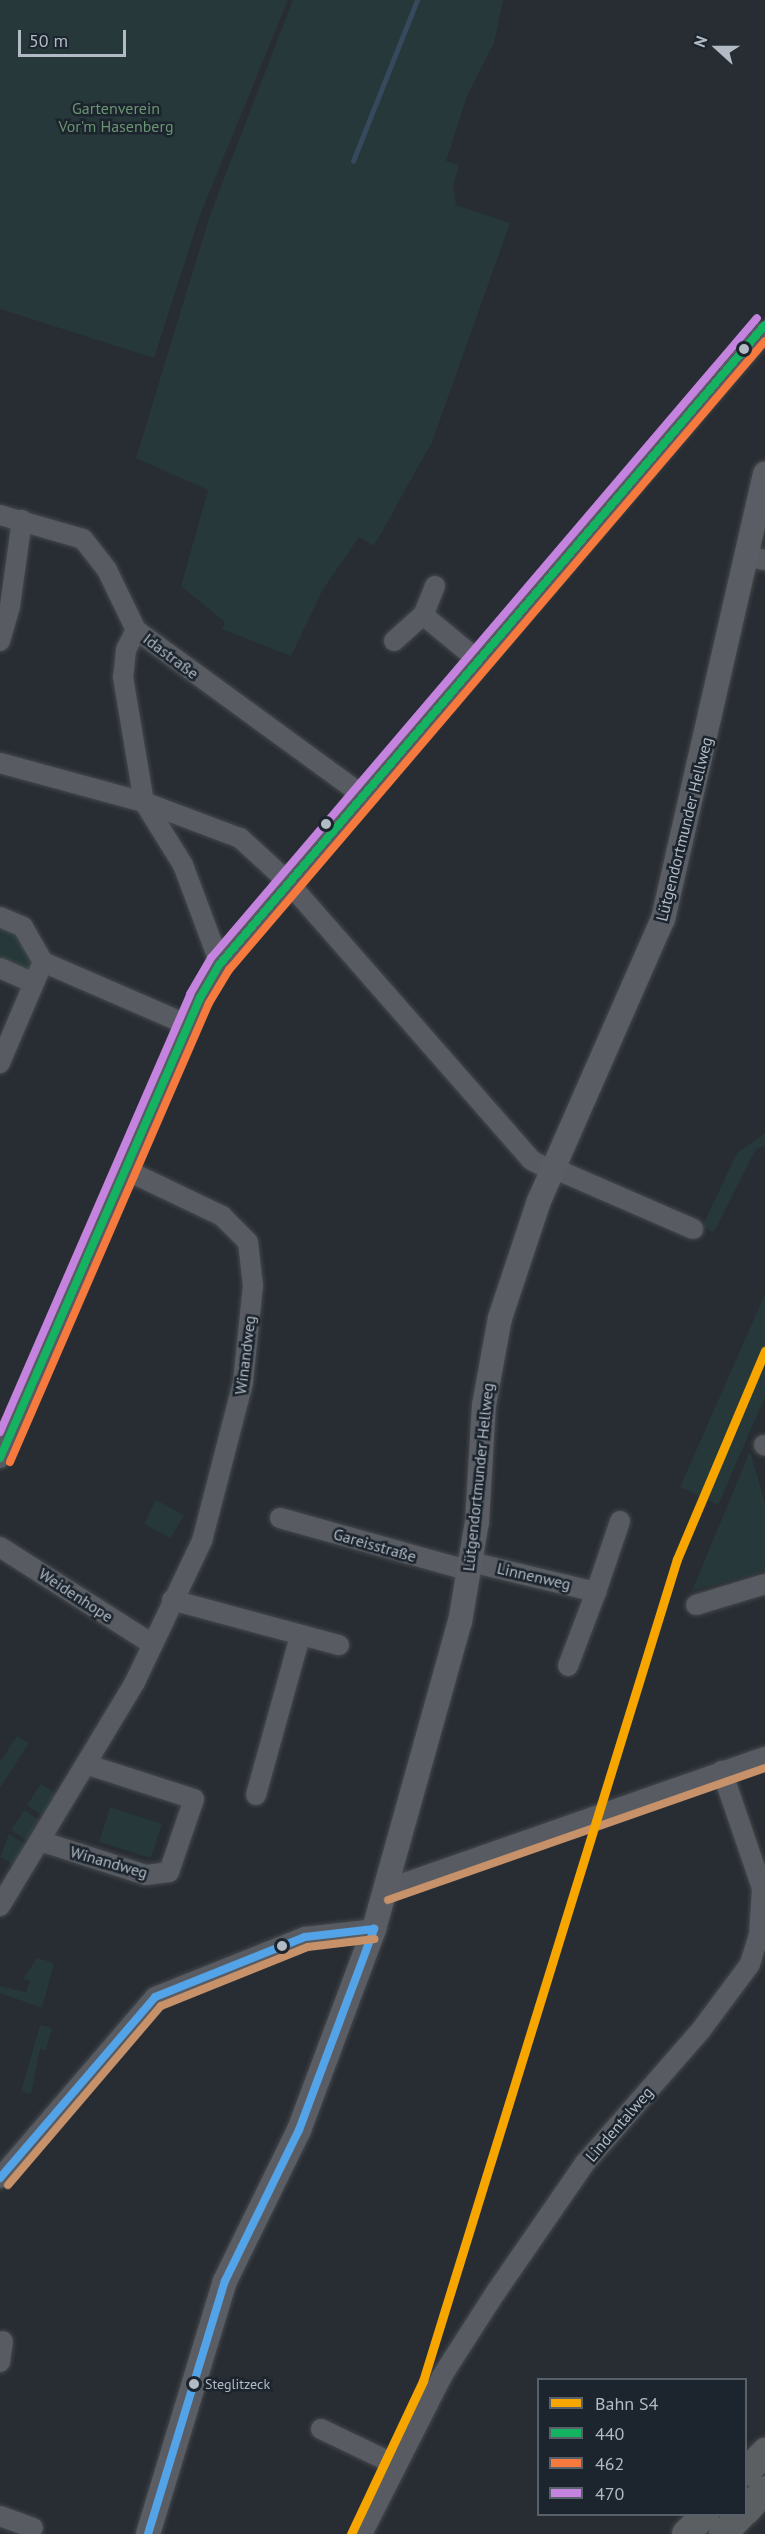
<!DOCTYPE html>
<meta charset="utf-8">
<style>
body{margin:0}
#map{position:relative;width:765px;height:2534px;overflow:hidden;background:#282d33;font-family:"PT Sans",sans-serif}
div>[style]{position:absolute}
.green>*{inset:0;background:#263839}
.stream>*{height:4.5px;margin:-2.25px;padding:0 2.25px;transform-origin:2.25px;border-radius:2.25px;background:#37495d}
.roads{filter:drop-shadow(0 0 2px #44484c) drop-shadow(0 0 2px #44484c)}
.minor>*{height:20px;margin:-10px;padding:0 10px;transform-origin:10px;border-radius:10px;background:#585c62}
.major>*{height:24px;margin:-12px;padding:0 12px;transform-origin:12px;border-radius:12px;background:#5a5e64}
.highway>*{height:28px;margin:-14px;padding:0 14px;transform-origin:14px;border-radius:14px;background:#5c5f62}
.bus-1>*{height:8px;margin:-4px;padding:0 4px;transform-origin:4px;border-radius:4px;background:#13b361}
.bus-2>*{height:8px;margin:-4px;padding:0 4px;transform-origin:4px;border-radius:4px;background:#f6793e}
.bus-3>*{height:8px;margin:-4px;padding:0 4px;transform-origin:4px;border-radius:4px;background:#c483df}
.bus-4>*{height:8px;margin:-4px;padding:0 4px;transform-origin:4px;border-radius:4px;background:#53a3e8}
.bus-5>*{height:8px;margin:-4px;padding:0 4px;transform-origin:4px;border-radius:4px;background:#c7916a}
.rail-1>*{height:9px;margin:-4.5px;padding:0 4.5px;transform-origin:4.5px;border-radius:4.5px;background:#f7a600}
.dots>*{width:16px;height:16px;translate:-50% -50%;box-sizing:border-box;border:3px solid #1c242d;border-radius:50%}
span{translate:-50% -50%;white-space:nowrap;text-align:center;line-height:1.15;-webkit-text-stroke:5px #1c242d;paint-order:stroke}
.bus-label{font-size:14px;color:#b2bac5}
.left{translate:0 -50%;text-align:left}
.park-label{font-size:16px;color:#6a9472}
.street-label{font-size:16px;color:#b2bac5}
.legend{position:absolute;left:537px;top:2378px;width:210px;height:138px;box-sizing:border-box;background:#1c242d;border:2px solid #58606a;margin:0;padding:8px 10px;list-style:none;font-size:18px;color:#b2bac5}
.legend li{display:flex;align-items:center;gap:12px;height:30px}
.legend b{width:30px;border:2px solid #58606a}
.north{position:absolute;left:687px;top:18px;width:60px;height:60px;-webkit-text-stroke:4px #1c242d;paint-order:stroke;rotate:291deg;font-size:16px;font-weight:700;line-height:24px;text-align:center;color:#b2bac5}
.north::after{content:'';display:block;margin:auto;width:21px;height:27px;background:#b2bac5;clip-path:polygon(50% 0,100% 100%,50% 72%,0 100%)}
.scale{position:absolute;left:18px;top:30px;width:108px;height:27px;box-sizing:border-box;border:3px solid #b2bac5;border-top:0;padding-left:8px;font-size:18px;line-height:21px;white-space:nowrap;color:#b2bac5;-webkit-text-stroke:4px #1c242d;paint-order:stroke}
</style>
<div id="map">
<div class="green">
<div style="clip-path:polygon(0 0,288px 0,200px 215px,154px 358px,0 309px)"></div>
<div style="clip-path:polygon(293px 0,503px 0,494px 43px,467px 96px,446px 161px,459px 165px,453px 185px,456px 205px,510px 223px,432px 442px,374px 546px,359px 537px,323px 589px,291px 656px,222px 629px,225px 622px,181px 586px,208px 490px,136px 458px,210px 215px)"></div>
<div style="clip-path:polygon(0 921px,19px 929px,35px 959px,28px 973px,0 964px)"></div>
<div style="clip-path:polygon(765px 1133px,765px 1146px,756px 1149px,714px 1232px,702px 1227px,737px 1153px)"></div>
<div style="clip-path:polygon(765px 1294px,765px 1397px,718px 1505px,680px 1487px)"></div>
<div style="clip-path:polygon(750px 1451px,765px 1503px,765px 1571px,692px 1591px)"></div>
<div style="clip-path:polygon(156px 1500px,184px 1515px,171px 1538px,144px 1524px)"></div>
<div style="clip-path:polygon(17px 1736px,29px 1743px,0 1788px,0 1762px)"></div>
<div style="clip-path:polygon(41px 1784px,60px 1796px,46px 1818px,27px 1805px)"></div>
<div style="clip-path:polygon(110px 1807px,162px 1824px,151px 1858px,99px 1842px)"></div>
<div style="clip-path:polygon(24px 1810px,44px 1823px,31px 1843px,11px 1830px)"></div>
<div style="clip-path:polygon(9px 1834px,29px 1847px,17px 1867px,0 1857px)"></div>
<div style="clip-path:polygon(37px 1958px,54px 1963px,42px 2008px,0 1993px,0 1986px,26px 1992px,30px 1981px,23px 1979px)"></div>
<div style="clip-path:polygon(40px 2025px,52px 2028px,46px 2050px,40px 2049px,31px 2094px,21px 2092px)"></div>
</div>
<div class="stream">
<div style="left:353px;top:161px;width:173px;rotate:-68.3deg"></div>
</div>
<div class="roads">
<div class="minor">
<div style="left:0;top:515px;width:86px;rotate:16.1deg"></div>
<div style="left:83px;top:539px;width:39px;rotate:52deg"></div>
<div style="left:107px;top:570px;width:67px;rotate:64.2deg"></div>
<div style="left:136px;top:630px;width:280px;rotate:36.1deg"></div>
<div style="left:747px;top:556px;width:18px;rotate:13deg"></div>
<div style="left:435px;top:586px;width:31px;rotate:112deg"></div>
<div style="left:423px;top:615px;width:72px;rotate:39.4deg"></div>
<div style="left:136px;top:630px;width:22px;rotate:117deg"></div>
<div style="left:126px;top:650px;width:27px;rotate:96deg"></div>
<div style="left:123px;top:677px;width:127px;rotate:80.5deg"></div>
<div style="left:144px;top:802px;width:74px;rotate:58.2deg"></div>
<div style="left:183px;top:865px;width:106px;rotate:69.5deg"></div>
<div style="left:0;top:641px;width:36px;rotate:-74deg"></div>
<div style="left:10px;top:606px;width:87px;rotate:-82.1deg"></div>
<div style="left:394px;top:641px;width:39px;rotate:-42deg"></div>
<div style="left:0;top:763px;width:149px;rotate:15.2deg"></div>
<div style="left:144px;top:802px;width:103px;rotate:20.6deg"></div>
<div style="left:240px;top:838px;width:65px;rotate:42.5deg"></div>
<div style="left:288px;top:882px;width:369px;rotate:48.8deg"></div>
<div style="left:531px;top:1160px;width:24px;rotate:28deg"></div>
<div style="left:0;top:917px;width:25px;rotate:23deg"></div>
<div style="left:23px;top:927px;width:40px;rotate:60.3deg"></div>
<div style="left:43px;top:962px;width:110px;rotate:113.1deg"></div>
<div style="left:43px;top:962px;width:158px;rotate:23.5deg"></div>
<div style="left:0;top:968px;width:37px;rotate:24deg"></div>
<div style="left:553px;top:1168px;width:153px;rotate:23.5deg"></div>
<div style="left:764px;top:1445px;width:1px;rotate:45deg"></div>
<div style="left:0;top:1458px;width:502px;rotate:-66.5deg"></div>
<div style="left:200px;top:998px;width:39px;rotate:-60deg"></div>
<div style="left:220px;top:964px;width:835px;rotate:-49.27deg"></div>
<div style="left:280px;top:1518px;width:197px;rotate:15.6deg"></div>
<div style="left:0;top:1547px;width:180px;rotate:32.5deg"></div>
<div style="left:471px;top:1562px;width:129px;rotate:13.5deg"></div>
<div style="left:596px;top:1592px;width:79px;rotate:110.7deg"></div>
<div style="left:596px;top:1592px;width:75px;rotate:-71.3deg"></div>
<div style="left:172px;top:1600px;width:173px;rotate:15.1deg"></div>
<div style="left:696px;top:1605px;width:72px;rotate:-16.9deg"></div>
<div style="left:256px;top:1795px;width:165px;rotate:-74.5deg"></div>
<div style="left:40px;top:1841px;width:111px;rotate:17.8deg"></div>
<div style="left:146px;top:1875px;width:23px;rotate:-7deg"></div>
<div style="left:169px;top:1872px;width:77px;rotate:-71.1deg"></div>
<div style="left:194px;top:1799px;width:111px;rotate:-162.2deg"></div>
<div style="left:385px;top:1890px;width:403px;rotate:-19.3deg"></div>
<div style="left:0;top:1906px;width:262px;rotate:-58.9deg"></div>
<div style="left:135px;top:1682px;width:156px;rotate:-64.6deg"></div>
<div style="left:202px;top:1541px;width:164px;rotate:-75.5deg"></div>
<div style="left:243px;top:1382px;width:97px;rotate:-84.1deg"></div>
<div style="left:253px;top:1286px;width:44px;rotate:-96.5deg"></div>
<div style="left:248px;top:1242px;width:37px;rotate:-135deg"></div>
<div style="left:222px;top:1216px;width:106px;rotate:-154.4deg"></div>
<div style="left:0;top:2178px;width:238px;rotate:-49.4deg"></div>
<div style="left:155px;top:1997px;width:162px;rotate:-21.8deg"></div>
<div style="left:305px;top:1937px;width:69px;rotate:-6.6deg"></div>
<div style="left:0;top:2362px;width:21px;rotate:-82deg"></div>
<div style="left:321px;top:2429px;width:81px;rotate:25.6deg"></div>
<div style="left:0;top:2516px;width:35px;rotate:20deg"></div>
<div style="left:362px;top:2534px;width:177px;rotate:-63.1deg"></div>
<div style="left:442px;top:2376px;width:100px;rotate:-57.3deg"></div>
<div style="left:496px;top:2292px;width:157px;rotate:-55.4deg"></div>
<div style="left:585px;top:2163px;width:176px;rotate:-48.9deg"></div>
<div style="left:701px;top:2030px;width:82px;rotate:-53.4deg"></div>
<div style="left:750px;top:1964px;width:30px;rotate:-73deg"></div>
<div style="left:759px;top:1935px;width:47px;rotate:-86.3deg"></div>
<div style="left:762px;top:1888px;width:124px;rotate:-108.9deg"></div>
</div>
<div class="major">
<div style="left:148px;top:2534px;width:264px;rotate:-73.1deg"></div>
<div style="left:225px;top:2281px;width:168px;rotate:-63.9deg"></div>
<div style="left:299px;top:2130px;width:215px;rotate:-69.5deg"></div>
<div style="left:374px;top:1929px;width:319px;rotate:-74.4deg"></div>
<div style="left:460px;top:1622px;width:101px;rotate:-80.4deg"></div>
<div style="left:477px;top:1522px;width:117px;rotate:-86.6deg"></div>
<div style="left:484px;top:1405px;width:88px;rotate:-79.6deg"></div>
<div style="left:500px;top:1318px;width:123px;rotate:-71.6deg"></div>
<div style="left:539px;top:1201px;width:308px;rotate:-66.3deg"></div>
<div style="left:663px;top:919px;width:457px;rotate:-77.1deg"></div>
</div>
<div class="highway">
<div style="left:746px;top:2472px;width:28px;rotate:-46deg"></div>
<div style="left:746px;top:2511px;width:28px;rotate:-48deg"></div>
<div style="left:686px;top:2534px;width:28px;rotate:-46deg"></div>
<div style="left:723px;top:2534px;width:28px;rotate:-46deg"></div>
</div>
</div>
<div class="bus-1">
<div style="left:0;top:1458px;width:502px;rotate:-66.5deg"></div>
<div style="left:200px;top:998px;width:39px;rotate:-60deg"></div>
<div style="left:220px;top:964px;width:840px;rotate:-49.54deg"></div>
</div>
<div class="bus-2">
<div style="left:10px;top:1462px;width:500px;rotate:-66.56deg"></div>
<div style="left:209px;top:1003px;width:39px;rotate:-59deg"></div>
<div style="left:229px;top:970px;width:826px;rotate:-49.56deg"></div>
</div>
<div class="bus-3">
<div style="left:0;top:1432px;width:477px;rotate:-66.5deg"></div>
<div style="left:190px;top:994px;width:42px;rotate:-59.7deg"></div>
<div style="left:211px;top:958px;width:841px;rotate:-49.53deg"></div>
</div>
<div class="bus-4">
<div style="left:0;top:2178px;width:238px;rotate:-49.4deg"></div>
<div style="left:155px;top:1997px;width:162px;rotate:-21.8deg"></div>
<div style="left:305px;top:1937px;width:69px;rotate:-6.6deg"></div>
<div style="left:148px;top:2534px;width:264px;rotate:-73.1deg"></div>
<div style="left:225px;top:2281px;width:168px;rotate:-63.9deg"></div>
<div style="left:299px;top:2130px;width:215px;rotate:-69.5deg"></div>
</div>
<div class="bus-5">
<div style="left:388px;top:1900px;width:399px;rotate:-19.3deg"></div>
<div style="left:8px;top:2185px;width:235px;rotate:-49.5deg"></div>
<div style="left:161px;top:2006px;width:158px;rotate:-21.9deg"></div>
<div style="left:308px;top:1947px;width:67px;rotate:-6.8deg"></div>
</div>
<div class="rail-1">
<div style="left:351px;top:2534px;width:169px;rotate:-64.8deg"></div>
<div style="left:423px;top:2381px;width:860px;rotate:-72.83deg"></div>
<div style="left:677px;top:1559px;width:226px;rotate:-67.1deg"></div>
</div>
<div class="dots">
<div style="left:744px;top:349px;background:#b2bac5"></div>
<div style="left:326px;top:824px;background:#b2bac5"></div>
<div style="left:282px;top:1946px;background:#b2bac5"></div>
<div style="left:194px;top:2384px;background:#b2bac5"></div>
</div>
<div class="bus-label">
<span class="left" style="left:205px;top:2384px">Steglitzeck</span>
</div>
<div class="park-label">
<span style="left:116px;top:117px">Gartenverein<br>Vor'm Hasenberg</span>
</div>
<div class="street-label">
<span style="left:171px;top:656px;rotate:37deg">Idastraße</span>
<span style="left:684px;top:829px;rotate:-76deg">Lütgendortmunder Hellweg</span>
<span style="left:245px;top:1355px;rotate:-83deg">Winandweg</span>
<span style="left:478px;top:1477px;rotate:-84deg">Lütgendortmunder Hellweg</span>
<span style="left:375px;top:1545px;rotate:16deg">Gareisstraße</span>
<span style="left:534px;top:1576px;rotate:13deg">Linnenweg</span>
<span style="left:76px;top:1595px;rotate:33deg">Weidenhope</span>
<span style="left:109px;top:1862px;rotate:16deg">Winandweg</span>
<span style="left:619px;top:2124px;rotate:-49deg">Lindentalweg</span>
</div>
<ul class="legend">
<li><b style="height:8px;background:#f7a600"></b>Bahn S4</li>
<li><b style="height:8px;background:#13b361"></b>440</li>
<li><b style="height:8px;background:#f6793e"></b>462</li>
<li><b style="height:8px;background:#c483df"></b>470</li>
</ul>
<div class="north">N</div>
<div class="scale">50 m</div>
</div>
